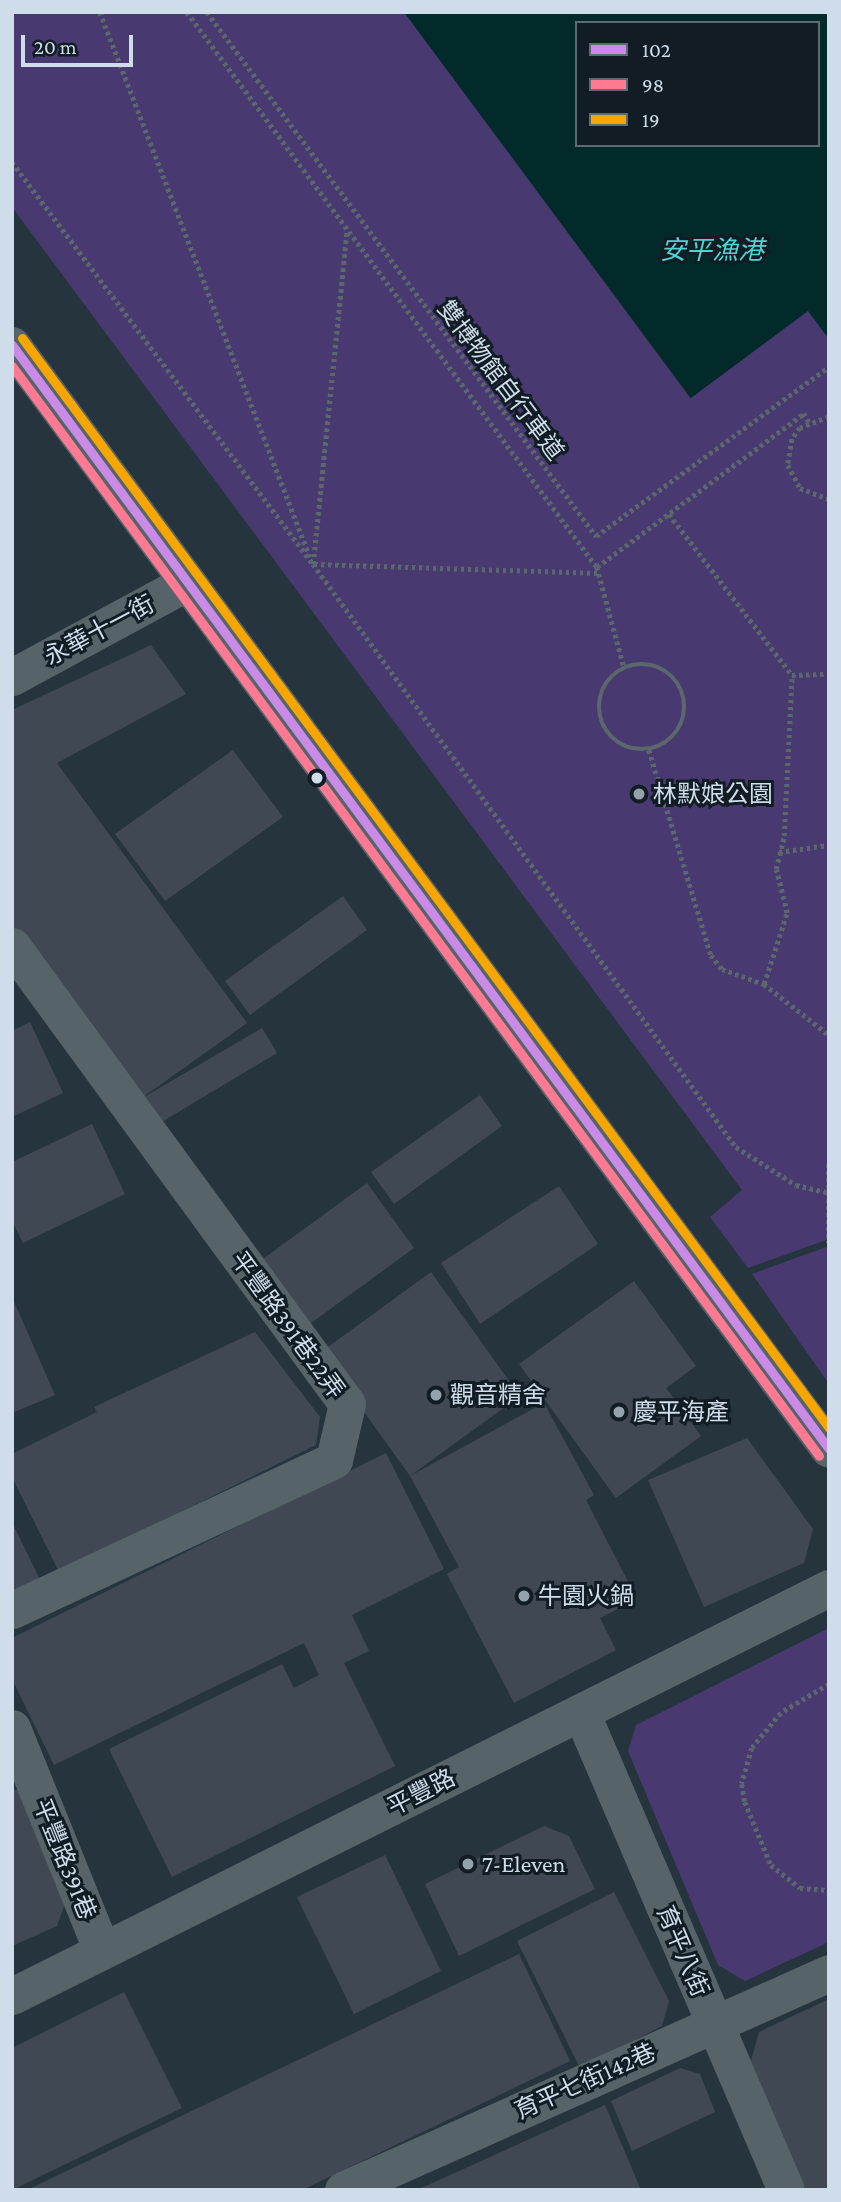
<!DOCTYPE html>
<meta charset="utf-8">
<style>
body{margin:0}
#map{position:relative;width:841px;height:2202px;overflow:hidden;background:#26343e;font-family:"Crimson Pro","Noto Sans TC",serif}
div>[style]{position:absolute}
.green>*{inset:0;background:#483a71}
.water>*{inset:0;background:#032a2a}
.building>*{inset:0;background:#404953}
.path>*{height:4.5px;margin-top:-2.25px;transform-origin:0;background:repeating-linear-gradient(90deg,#5b676d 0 3.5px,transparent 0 7px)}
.path>.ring{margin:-2.25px;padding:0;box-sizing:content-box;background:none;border:4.5px solid #5b676d;border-radius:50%}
.minor>*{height:37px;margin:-18.5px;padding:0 18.5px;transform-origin:18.5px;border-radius:18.5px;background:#56646a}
.bus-1>*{height:9px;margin:-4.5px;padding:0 4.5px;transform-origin:4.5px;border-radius:4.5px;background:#ca8be6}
.bus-2>*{height:9px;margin:-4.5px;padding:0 4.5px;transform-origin:4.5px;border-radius:4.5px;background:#fe7a93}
.bus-3>*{height:9px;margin:-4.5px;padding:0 4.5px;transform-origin:4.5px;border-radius:4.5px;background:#f7a600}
.dots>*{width:19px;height:19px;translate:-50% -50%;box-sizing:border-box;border:4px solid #111c24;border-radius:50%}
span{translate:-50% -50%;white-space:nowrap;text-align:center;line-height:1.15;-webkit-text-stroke:6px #111c24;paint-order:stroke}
.street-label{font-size:24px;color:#cedde9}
.poi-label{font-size:24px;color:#cedde9}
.left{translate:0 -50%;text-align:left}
.water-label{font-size:26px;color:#4ed5d2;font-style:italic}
.frame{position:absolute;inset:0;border:14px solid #cedde9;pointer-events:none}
.legend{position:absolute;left:575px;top:21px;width:245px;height:126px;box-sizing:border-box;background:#111c24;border:2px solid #5d6973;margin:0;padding:9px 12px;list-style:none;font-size:21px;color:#cedde9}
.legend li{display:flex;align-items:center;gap:14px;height:35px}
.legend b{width:35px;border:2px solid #5d6973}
.scale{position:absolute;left:21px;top:35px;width:112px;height:32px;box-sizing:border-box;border:4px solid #cedde9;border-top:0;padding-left:9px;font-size:21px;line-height:24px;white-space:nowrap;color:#cedde9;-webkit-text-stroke:5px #111c24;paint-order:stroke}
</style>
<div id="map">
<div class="green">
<div style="clip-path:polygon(12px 12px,404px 12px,690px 398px,808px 310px,829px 339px,829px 1239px,748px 1268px,710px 1217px,742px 1190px,12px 207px)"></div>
<div style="clip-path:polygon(829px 1246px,829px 1384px,752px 1274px)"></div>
<div style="clip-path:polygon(829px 1628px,829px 1942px,745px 1981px,718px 1965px,628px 1751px,636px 1725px)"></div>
</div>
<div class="water">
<div style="clip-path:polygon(evenodd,404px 12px,829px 12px,829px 339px,808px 311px,691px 398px,404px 12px,577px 23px,818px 23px,818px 145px,577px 145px,577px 23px)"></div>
</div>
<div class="building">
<div style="clip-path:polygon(151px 645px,186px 694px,57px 763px,247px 1023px,139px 1100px,262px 1028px,277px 1053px,150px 1129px,12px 929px,12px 710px)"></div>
<div style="clip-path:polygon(233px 750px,283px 817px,165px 901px,115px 834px)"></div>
<div style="clip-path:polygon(343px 896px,367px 930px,250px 1015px,225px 981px)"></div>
<div style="clip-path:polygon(30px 1022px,63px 1093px,12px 1117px,12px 1031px)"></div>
<div style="clip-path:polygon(480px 1095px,502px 1126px,394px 1204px,371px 1172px)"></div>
<div style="clip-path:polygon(92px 1124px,125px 1194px,23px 1243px,12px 1221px,12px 1162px)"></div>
<div style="clip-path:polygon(367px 1183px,414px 1248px,303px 1329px,256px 1264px)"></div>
<div style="clip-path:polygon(559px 1186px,598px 1244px,480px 1324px,441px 1263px)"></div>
<div style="clip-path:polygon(431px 1272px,520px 1396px,410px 1476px,321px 1352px)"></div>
<div style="clip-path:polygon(634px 1281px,696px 1366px,666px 1388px,701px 1436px,616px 1498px,519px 1364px)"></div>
<div style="clip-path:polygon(12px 1297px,55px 1395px,12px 1413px)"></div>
<div style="clip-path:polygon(255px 1332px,320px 1417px,316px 1445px,59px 1572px,12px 1477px,12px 1454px,97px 1412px,94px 1407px)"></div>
<div style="clip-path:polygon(544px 1403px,594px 1495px,586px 1500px,637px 1599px,600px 1618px,616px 1650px,514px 1703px,447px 1574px,459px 1567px,410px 1476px)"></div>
<div style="clip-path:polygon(747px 1438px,813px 1529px,804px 1563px,704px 1607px,648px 1480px)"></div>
<div style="clip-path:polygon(386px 1453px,444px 1569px,352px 1615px,369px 1651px,344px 1663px,395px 1766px,172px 1877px,109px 1749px,282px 1664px,294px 1688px,319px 1675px,304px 1643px,54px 1765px,12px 1679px,14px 1637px)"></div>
<div style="clip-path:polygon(12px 1522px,43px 1586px,12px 1600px)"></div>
<div style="clip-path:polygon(20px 1788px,68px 1895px,57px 1926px,12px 1946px,12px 1791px)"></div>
<div style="clip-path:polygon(544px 1826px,569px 1836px,595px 1889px,459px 1956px,425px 1884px)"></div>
<div style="clip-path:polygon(385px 1855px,441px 1971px,354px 2014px,297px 1897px)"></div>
<div style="clip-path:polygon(614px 1892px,669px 2001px,662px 2026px,580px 2068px,517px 1941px)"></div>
<div style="clip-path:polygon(519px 1954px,570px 2061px,302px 2190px,27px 2190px)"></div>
<div style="clip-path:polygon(124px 1992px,182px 2108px,12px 2190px,12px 2048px)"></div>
<div style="clip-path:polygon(829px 1999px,829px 2190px,806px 2190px,751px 2061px,759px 2032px)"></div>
<div style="clip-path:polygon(680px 2068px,700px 2074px,715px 2112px,632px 2151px,611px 2101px)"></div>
<div style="clip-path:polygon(605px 2105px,641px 2190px,417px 2190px)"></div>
</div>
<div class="path">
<div style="left:100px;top:12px;width:584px;rotate:68.93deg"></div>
<div style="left:187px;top:12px;width:690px;rotate:53.55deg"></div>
<div style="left:597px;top:567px;width:104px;rotate:74.9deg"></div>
<div style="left:207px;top:12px;width:653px;rotate:53.41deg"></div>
<div style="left:596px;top:536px;width:288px;rotate:-36deg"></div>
<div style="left:12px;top:162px;width:502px;rotate:53.18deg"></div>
<div style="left:313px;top:564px;width:720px;rotate:54.04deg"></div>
<div style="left:736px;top:1147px;width:71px;rotate:32.3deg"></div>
<div style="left:796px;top:1185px;width:32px;rotate:13deg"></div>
<div style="left:829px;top:417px;width:31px;rotate:159deg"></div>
<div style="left:800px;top:428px;width:14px;rotate:126deg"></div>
<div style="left:792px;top:439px;width:26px;rotate:99deg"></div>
<div style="left:788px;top:465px;width:26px;rotate:62deg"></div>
<div style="left:800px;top:488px;width:31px;rotate:21deg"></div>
<div style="left:669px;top:514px;width:203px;rotate:52.6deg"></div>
<div style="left:792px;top:675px;width:37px;rotate:-2deg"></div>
<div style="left:313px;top:564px;width:336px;rotate:-84.2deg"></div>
<div style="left:314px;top:564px;width:285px;rotate:1.8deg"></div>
<div style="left:597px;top:567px;width:258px;rotate:-36.6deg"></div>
<div style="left:804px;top:413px;width:10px;rotate:61deg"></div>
<div class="ring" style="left:599px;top:664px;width:81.5px;height:81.5px"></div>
<div style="left:649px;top:750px;width:214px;rotate:73.2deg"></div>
<div style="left:711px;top:955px;width:18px;rotate:52deg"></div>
<div style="left:722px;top:969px;width:45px;rotate:19.7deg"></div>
<div style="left:764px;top:984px;width:83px;rotate:38.1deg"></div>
<div style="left:779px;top:852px;width:50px;rotate:-8deg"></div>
<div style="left:764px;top:984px;width:75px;rotate:-72.1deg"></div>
<div style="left:787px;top:913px;width:45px;rotate:-104deg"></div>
<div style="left:776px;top:869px;width:34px;rotate:-76deg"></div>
<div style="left:784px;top:836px;width:161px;rotate:-87.2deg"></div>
<div style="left:829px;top:1164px;width:79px;rotate:90deg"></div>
<div style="left:829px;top:1684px;width:56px;rotate:148.9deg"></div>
<div style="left:781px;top:1713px;width:45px;rotate:129.6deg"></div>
<div style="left:752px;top:1748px;width:37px;rotate:106deg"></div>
<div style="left:742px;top:1784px;width:18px;rotate:81deg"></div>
<div style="left:745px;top:1802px;width:68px;rotate:67.6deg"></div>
<div style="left:771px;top:1865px;width:37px;rotate:38deg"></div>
<div style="left:800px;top:1888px;width:29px;rotate:4deg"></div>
</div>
<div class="minor">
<div style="left:12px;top:345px;width:1373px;rotate:53.5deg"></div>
<div style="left:12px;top:677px;width:198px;rotate:-28.4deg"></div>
<div style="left:12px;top:946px;width:567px;rotate:53.82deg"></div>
<div style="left:347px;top:1404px;width:57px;rotate:103.1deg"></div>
<div style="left:334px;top:1460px;width:355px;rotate:155deg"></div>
<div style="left:581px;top:1712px;width:520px;rotate:66.79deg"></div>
<div style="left:12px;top:1728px;width:240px;rotate:68deg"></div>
<div style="left:12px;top:1996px;width:913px;rotate:-26.54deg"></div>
<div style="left:343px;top:2190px;width:532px;rotate:-24.06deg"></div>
</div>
<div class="bus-1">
<div style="left:12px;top:345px;width:1373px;rotate:53.5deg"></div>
</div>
<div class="bus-2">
<div style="left:12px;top:366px;width:1356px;rotate:53.48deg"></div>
</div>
<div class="bus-3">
<div style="left:22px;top:338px;width:1356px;rotate:53.48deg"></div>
</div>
<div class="dots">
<div style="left:317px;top:778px;background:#cedde9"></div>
<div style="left:639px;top:794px;background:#93a2ad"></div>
<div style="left:436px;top:1395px;background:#93a2ad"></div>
<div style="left:619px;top:1412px;background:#93a2ad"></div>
<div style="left:524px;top:1596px;background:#93a2ad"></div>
<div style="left:468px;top:1864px;background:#93a2ad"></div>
</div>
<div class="street-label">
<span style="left:501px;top:380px;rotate:53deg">雙博物館自行車道</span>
<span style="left:99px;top:630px;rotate:-28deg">永華十一街</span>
<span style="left:288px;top:1325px;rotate:54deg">平豐路391巷22弄</span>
<span style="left:421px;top:1792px;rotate:-27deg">平豐路</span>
<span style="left:65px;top:1859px;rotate:68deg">平豐路391巷</span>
<span style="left:683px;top:1951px;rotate:67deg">育平八街</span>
<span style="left:585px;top:2081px;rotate:-24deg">育平七街142巷</span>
</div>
<div class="poi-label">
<span class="left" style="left:653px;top:794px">林默娘公園</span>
<span class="left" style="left:450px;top:1395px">觀音精舍</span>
<span class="left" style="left:633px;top:1412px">慶平海產</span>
<span class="left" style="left:538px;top:1596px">牛園火鍋</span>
<span class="left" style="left:482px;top:1864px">7-Eleven</span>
</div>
<div class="water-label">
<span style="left:712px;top:251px">安平漁港</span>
</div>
<div class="frame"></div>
<ul class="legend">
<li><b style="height:9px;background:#ca8be6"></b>102</li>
<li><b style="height:9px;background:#fe7a93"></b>98</li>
<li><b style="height:9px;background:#f7a600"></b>19</li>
</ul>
<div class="scale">20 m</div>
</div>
